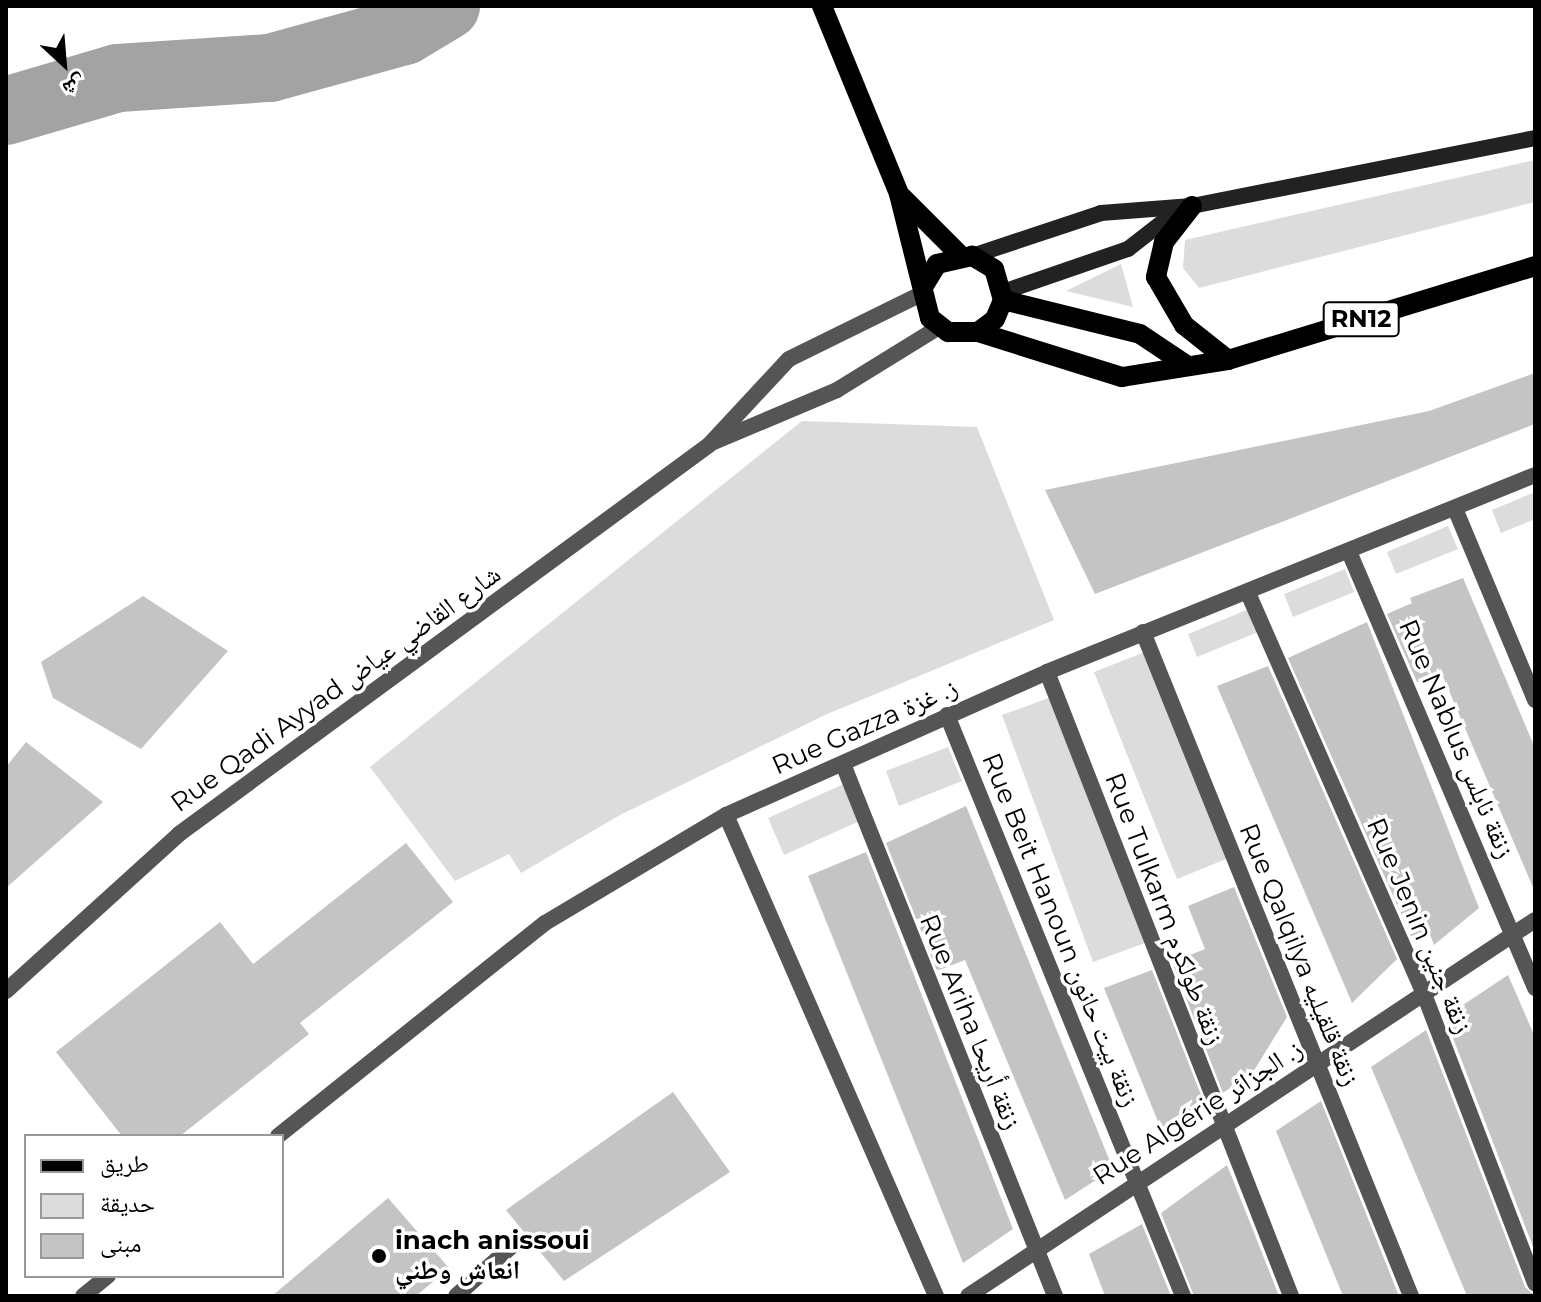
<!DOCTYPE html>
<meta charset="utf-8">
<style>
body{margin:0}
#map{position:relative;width:1541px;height:1302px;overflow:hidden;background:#fff;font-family:Montserrat,"Noto Naskh Arabic",sans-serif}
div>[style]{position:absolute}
.green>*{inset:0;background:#dcdcdc}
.river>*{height:68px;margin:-34px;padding:0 34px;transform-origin:34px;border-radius:34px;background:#a3a3a3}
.building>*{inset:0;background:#c4c4c4}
.lane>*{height:16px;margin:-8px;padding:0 8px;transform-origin:8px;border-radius:8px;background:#555}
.street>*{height:16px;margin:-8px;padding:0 8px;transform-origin:8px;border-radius:8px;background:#555}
.secondary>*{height:16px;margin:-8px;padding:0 8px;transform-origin:8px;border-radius:8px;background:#222}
.primary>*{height:20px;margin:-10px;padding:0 10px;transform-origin:10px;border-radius:10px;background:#000}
.dots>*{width:22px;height:22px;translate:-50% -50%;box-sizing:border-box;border:4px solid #fff;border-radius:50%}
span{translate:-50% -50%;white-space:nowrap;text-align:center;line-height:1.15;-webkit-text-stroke:7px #fff;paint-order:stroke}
.shield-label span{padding:2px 6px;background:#fff;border:2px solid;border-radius:6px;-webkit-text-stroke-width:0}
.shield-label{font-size:24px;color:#000;font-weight:700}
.street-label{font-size:26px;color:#000}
.poi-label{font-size:26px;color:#000;font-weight:700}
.left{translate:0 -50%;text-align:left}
.frame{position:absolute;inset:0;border:8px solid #000;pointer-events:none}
.legend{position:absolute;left:24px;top:1134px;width:260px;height:144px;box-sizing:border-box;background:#fff;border:2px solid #999;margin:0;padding:10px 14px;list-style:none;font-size:24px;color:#000}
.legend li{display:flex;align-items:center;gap:16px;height:40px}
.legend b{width:40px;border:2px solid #999}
.north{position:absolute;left:24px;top:24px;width:80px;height:80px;-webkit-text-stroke:6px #fff;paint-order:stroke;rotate:154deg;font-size:22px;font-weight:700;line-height:32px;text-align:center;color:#000}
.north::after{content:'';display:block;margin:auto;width:28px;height:36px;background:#000;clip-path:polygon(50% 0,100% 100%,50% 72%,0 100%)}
</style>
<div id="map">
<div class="green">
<div style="clip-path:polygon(1535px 160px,1535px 202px,1199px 288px,1183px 268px,1185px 240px)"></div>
<div style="clip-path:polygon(1121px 264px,1133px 307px,1066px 291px)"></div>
<div style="clip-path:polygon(802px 421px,977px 427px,1054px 620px,825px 715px,620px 815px,521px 873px,509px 854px,455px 881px,370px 767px)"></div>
<div style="clip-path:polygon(1535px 492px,1535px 519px,1501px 533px,1492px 510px)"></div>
<div style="clip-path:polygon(1448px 526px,1458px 549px,1396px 574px,1387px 552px)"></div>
<div style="clip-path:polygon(1345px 569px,1354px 592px,1293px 617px,1284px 594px)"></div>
<div style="clip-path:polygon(1249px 609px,1258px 632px,1197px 657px,1188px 634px)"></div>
<div style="clip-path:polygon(1145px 652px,1226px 859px,1177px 879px,1094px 672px)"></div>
<div style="clip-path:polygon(1054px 696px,1145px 943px,1093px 962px,1002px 715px)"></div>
<div style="clip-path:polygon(948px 747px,962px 781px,899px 806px,886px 771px)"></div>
<div style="clip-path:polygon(846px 783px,862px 820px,784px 855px,768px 818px)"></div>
</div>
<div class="river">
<div style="left:6px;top:111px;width:117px;rotate:-16.4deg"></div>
<div style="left:118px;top:78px;width:152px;rotate:-3.8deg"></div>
<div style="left:270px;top:68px;width:139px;rotate:-15.4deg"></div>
<div style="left:404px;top:31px;width:49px;rotate:-30.8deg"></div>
</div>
<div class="building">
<div style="clip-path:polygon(1535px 373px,1535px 424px,1095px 594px,1045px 490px,1429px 411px)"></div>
<div style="clip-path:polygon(1463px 578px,1535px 748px,1535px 892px,1441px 672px,1417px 682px,1387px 614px,1412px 603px,1410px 598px)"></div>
<div style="clip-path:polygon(143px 596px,228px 651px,141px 749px,53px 698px,41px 662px)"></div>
<div style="clip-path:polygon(1367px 622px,1479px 908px,1434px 945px,1428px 929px,1414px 943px,1288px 658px)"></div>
<div style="clip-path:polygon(1268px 666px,1397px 959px,1352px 1003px,1217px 686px)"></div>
<div style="clip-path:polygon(26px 742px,103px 802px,6px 888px,6px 767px)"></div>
<div style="clip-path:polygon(966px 806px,1113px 1169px,1065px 1200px,965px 960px,937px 971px,886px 843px)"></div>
<div style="clip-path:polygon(406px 843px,453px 902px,300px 1023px,309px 1034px,180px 1136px,122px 1136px,56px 1052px,220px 922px,253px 964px)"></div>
<div style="clip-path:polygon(866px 852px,1013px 1229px,963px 1263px,808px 876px)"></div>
<div style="clip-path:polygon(1234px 887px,1287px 1017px,1253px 1072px,1223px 1093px,1172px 962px,1205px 949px,1188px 906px)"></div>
<div style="clip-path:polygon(1152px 970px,1205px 1105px,1163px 1134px,1104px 988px)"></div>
<div style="clip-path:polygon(1508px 975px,1535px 1037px,1535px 1252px,1445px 1017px)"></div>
<div style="clip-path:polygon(1426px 1030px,1525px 1287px,1535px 1296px,1467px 1296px,1371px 1067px)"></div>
<div style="clip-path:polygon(673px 1092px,730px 1172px,564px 1281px,506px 1210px)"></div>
<div style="clip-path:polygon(1321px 1101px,1399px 1296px,1343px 1296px,1276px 1131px)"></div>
<div style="clip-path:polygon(1227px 1165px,1249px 1220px,1279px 1296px,1194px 1296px,1161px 1213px)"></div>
<div style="clip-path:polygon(388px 1198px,449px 1268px,416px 1296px,272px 1296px)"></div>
<div style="clip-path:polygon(1142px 1224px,1171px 1296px,1105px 1296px,1089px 1254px)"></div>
</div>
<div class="lane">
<div style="left:456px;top:1296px;width:75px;rotate:-41.8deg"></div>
</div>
<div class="street">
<div style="left:714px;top:442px;width:134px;rotate:-22.9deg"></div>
<div style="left:837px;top:390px;width:120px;rotate:-31.7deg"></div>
<div style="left:1456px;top:511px;width:205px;rotate:67.3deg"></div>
<div style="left:1350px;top:554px;width:472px;rotate:66.9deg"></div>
<div style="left:1248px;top:593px;width:438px;rotate:66.3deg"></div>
<div style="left:1424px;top:994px;width:310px;rotate:69deg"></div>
<div style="left:1143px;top:632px;width:716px;rotate:68.02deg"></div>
<div style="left:1047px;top:672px;width:670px;rotate:68.64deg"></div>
<div style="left:947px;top:715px;width:627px;rotate:67.89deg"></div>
<div style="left:843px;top:764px;width:573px;rotate:68.27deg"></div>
<div style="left:726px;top:815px;width:525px;rotate:66.41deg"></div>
<div style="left:6px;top:991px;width:234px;rotate:-42.2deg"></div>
<div style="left:179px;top:834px;width:657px;rotate:-36.28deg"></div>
<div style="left:709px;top:445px;width:117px;rotate:-47.1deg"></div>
<div style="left:789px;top:359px;width:149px;rotate:-26.2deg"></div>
<div style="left:278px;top:1136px;width:342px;rotate:-38.6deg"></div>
<div style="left:545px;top:923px;width:211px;rotate:-30.8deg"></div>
<div style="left:726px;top:815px;width:351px;rotate:-24deg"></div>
<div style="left:1047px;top:672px;width:526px;rotate:-21.98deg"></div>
<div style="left:83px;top:1296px;width:32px;rotate:-39deg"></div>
<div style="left:968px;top:1296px;width:680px;rotate:-33.55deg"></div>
</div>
<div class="secondary">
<div style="left:972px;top:256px;width:136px;rotate:-18.4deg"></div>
<div style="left:1101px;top:213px;width:91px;rotate:-4.4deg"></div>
<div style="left:1192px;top:206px;width:350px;rotate:-11.2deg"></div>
<div style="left:1003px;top:292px;width:132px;rotate:-19deg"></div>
<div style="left:1128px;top:249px;width:68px;rotate:-37.9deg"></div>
</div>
<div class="primary">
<div style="left:822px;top:6px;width:203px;rotate:67.7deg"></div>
<div style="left:899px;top:194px;width:128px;rotate:76deg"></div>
<div style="left:930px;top:318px;width:23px;rotate:38deg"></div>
<div style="left:948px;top:332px;width:30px"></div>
<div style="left:978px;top:332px;width:21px;rotate:-37deg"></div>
<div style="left:995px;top:319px;width:21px;rotate:-67deg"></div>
<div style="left:1003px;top:300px;width:32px;rotate:-106deg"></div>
<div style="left:994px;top:269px;width:26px;rotate:-149deg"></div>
<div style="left:972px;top:256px;width:36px;rotate:167deg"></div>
<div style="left:937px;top:264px;width:23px;rotate:121deg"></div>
<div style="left:902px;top:197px;width:82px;rotate:45deg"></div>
<div style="left:1192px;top:206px;width:46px;rotate:127.9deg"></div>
<div style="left:1164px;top:242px;width:36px;rotate:103deg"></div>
<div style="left:1156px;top:277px;width:56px;rotate:59.7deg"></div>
<div style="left:1184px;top:325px;width:56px;rotate:38.5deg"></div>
<div style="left:1003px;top:300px;width:141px;rotate:13.9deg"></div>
<div style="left:1140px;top:334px;width:54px;rotate:33.7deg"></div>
<div style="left:978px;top:332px;width:151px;rotate:17.4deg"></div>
<div style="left:1122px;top:377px;width:107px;rotate:-9.1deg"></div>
<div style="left:1228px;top:360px;width:321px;rotate:-17deg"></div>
</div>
<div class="dots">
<div style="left:379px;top:1256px;background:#000"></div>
</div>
<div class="shield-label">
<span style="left:1361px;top:319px">RN12</span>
</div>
<div class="street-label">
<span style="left:336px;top:689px;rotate:-36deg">Rue Qadi Ayyad شارع القاضي عياض</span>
<span style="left:865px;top:727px;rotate:-24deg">Rue Gazza ز. غزة</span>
<span style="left:1456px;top:739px;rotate:67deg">Rue Nablus زنقة نابلس</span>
<span style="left:1164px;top:909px;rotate:69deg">Rue Tulkarm زنقة طولكرم</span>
<span style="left:1419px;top:926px;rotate:67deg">Rue Jenin زنقة جنين</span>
<span style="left:1060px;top:930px;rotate:68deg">Rue Beit Hanoun زنقة بيت حانون</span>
<span style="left:1299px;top:955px;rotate:68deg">Rue Qalqilya زنقة قلقيليه</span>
<span style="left:970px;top:1022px;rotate:68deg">Rue Ariha زنقة أريحا</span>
<span style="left:1198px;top:1113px;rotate:-33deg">Rue Algérie ز. الجزائر</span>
</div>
<div class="poi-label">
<span class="left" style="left:395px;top:1256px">inach anissoui<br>انعاش وطني</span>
</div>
<div class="frame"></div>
<ul class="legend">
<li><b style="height:10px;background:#000"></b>طريق</li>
<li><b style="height:22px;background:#dcdcdc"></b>حديقة</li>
<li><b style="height:22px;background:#c4c4c4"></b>مبنى</li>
</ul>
<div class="north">ش</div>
</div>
